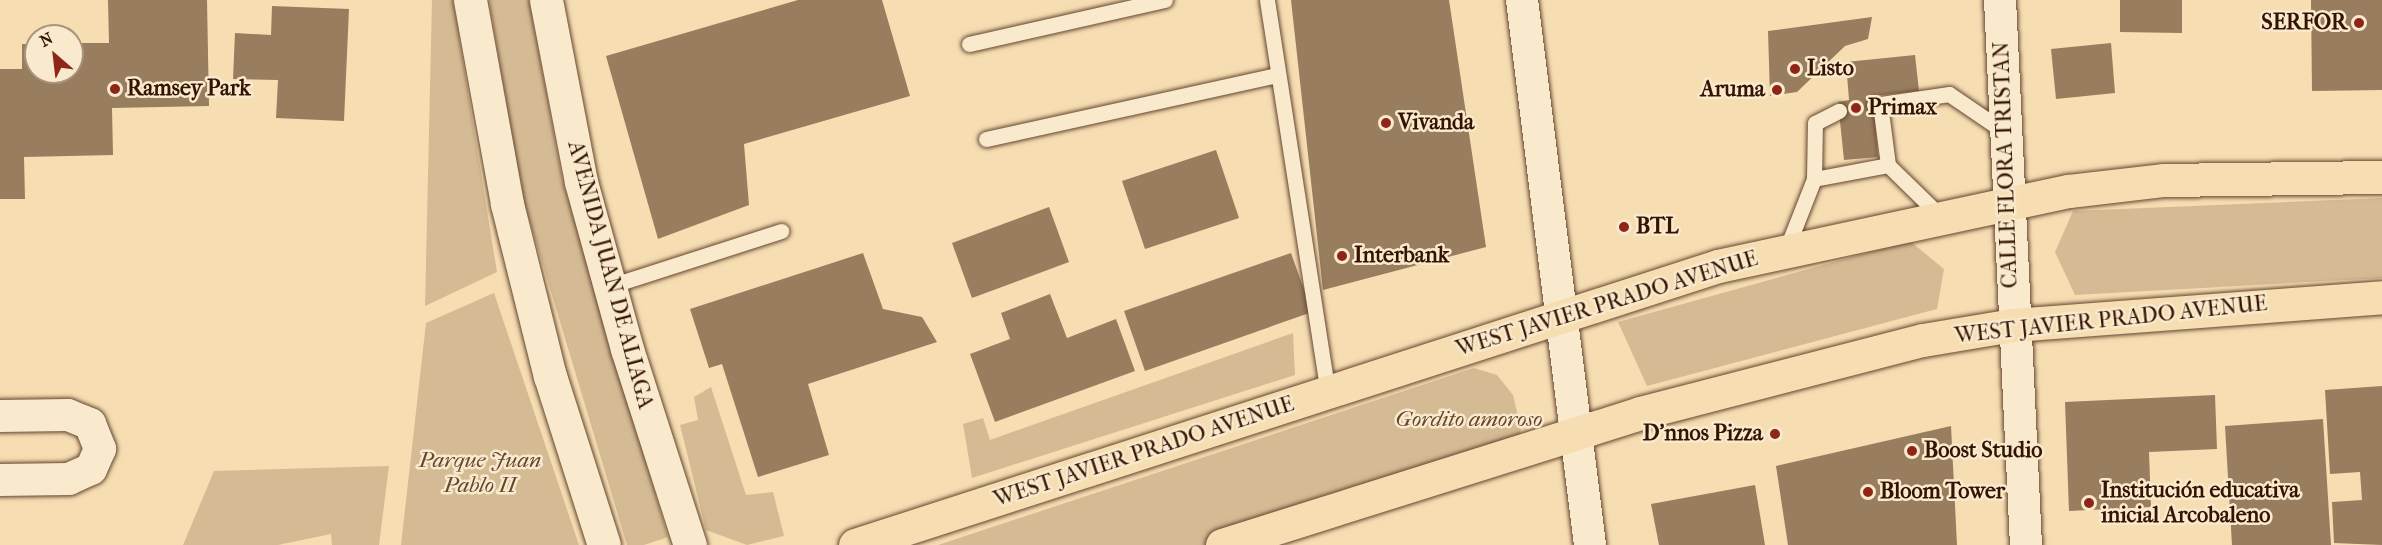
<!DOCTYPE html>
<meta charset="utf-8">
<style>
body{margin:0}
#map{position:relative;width:2382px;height:545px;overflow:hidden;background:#f6ddb2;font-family:"IM FELL French Canon",serif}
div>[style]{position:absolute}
.green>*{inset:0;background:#d5bb94}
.building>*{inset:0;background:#987d5e}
.roads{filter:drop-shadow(0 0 2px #64462f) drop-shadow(0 0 2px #64462f)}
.lane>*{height:15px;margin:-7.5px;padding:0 7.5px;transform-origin:7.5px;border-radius:7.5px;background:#f9e9cd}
.street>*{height:32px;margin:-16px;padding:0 16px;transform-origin:16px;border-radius:16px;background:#f9e9cd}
.secondary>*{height:33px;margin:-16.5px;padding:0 16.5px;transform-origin:16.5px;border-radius:16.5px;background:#f9e9cd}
.primary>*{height:33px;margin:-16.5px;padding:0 16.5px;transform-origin:16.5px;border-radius:16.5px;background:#f6ddb2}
.dots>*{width:16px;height:16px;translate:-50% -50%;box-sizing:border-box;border:3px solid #f9e9cd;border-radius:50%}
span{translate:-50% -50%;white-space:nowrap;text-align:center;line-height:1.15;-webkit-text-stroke:5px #f9e9cd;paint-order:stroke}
.poi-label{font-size:22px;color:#331403;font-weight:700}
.right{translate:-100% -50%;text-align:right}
.left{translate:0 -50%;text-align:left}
.street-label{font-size:22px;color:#331403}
.park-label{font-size:22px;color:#64462e;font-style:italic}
.north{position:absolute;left:24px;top:24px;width:60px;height:60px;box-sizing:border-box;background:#f9e9cd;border:2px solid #aa947c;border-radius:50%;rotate:332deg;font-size:16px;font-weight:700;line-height:24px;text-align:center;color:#331403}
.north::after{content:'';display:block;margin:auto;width:21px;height:27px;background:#8f2418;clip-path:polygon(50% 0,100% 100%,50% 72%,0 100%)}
</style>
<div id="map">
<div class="green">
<div style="clip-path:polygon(432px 0,453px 0,497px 272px,425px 306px)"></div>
<div style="clip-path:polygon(489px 0,529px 0,562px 178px,668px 537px,644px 545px,627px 545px,522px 195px)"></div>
<div style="clip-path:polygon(2382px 198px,2382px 278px,2075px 295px,2055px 252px,2073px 211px)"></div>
<div style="clip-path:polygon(1910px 241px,1944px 269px,1937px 309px,1647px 386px,1618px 322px)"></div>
<div style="clip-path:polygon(494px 293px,579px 545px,401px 545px,426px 323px)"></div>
<div style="clip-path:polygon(1293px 333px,1295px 375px,972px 478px,963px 424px,983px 418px,990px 440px)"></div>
<div style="clip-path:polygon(1474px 368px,1497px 375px,1513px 395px,1521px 429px,1514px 454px,1233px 545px,938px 545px)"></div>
<div style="clip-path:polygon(711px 387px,746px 495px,773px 492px,784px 536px,747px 545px,706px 530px,680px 425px,698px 420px,694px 397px)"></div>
<div style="clip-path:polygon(389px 466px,379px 545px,332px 545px,331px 534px,278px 545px,183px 545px,214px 471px)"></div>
</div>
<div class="building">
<div style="clip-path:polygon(108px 0,207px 0,209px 106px,112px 108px,113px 155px,24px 157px,25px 199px,0 199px,0 69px,22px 69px,22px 44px,36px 44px,36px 72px,72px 72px,72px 43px,109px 43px)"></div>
<div style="clip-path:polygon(798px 0,882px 0,910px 96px,744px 144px,749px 205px,658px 239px,606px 56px)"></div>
<div style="clip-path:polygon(1291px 0,1449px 0,1486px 247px,1323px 290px)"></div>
<div style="clip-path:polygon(2120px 0,2182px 0,2182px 33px,2120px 32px)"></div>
<div style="clip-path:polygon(2311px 0,2382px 0,2382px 90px,2312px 91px)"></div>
<div style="clip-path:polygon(272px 6px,349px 9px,344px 121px,276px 118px,278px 80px,233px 79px,235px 33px,271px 35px)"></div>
<div style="clip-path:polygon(1872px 17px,1868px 39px,1845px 46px,1797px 92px,1770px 96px,1768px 31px)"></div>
<div style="clip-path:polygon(2111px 43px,2115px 93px,2056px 99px,2051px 49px)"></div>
<div style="clip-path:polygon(1915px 55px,1919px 91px,1873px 96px,1878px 157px,1844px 160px,1838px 102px,1849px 100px,1846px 62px)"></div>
<div style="clip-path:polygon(1216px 150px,1239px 218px,1145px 249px,1122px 181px)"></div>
<div style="clip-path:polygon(1049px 207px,1069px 262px,972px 298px,952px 243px)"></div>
<div style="clip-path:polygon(863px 253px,883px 309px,922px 317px,937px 342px,808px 384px,829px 455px,758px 477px,722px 364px,709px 368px,690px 309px)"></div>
<div style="clip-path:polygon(1291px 253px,1312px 312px,1145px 371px,1124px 311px)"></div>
<div style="clip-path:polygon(1050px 294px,1067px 338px,1116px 319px,1135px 371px,995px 422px,970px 354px,1010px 339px,1001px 313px)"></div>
<div style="clip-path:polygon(2382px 386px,2382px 545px,2334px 543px,2332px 502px,2362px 500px,2360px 472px,2330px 474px,2325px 390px)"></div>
<div style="clip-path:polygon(2215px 395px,2217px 449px,2149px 452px,2151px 507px,2069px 511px,2065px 402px)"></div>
<div style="clip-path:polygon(2323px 419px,2331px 545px,2232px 545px,2225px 426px)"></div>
<div style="clip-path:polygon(1951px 426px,1957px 545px,1788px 545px,1776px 466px)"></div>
<div style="clip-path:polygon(1755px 485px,1765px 545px,1659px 545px,1651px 504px)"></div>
</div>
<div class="roads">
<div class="lane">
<div style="left:1267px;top:0;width:398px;rotate:81.2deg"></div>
<div style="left:969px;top:44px;width:201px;rotate:-12.7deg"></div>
<div style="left:1880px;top:104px;width:62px;rotate:82.5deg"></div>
<div style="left:1874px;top:105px;width:76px;rotate:-8.3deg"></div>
<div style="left:1949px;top:94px;width:68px;rotate:34.2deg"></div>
<div style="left:986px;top:139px;width:299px;rotate:-12.4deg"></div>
<div style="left:1814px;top:179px;width:56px;rotate:-89deg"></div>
<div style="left:1815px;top:123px;width:27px;rotate:-27deg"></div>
<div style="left:1786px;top:250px;width:76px;rotate:-68.5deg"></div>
<div style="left:1814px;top:179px;width:75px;rotate:-10.7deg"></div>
<div style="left:1888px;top:165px;width:71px;rotate:44.4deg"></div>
<div style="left:610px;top:286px;width:180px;rotate:-17.8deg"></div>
</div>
<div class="street">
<div style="left:1522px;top:0;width:549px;rotate:82.89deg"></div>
<div style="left:2000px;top:0;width:546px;rotate:87.27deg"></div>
<div style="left:0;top:416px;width:68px;rotate:-0.8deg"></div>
<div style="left:68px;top:415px;width:24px;rotate:22deg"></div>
<div style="left:90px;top:424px;width:27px;rotate:68deg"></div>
<div style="left:100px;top:449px;width:22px;rotate:114deg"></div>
<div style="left:91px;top:469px;width:24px;rotate:156deg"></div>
<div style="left:69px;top:479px;width:69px;rotate:179.2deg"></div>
</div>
<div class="secondary">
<div style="left:470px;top:0;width:207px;rotate:79.7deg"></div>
<div style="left:507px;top:204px;width:177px;rotate:76deg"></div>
<div style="left:550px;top:376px;width:177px;rotate:72.3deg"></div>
<div style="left:546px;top:0;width:185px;rotate:79.1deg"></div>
<div style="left:581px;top:182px;width:173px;rotate:74.6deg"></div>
<div style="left:627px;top:349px;width:206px;rotate:72.2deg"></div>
</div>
<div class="primary">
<div style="left:855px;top:545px;width:907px;rotate:-17.92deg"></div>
<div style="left:1718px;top:266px;width:359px;rotate:-12.1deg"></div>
<div style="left:2069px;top:191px;width:96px;rotate:-6.6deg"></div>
<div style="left:2164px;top:180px;width:218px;rotate:-0.8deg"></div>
<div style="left:1222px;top:545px;width:438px;rotate:-17.5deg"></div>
<div style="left:1640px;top:413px;width:292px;rotate:-14.5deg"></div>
<div style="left:1923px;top:340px;width:91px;rotate:-9.5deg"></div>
<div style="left:2013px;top:325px;width:370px;rotate:-4.3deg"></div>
</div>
</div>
<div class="dots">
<div style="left:2359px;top:23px;background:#8f2418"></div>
<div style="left:1795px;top:69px;background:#8f2418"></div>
<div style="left:115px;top:89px;background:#8f2418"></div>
<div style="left:1777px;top:90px;background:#8f2418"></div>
<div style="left:1856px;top:108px;background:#8f2418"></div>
<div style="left:1386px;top:123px;background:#8f2418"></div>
<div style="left:1624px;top:227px;background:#8f2418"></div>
<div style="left:1342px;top:256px;background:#8f2418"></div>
<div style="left:1775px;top:434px;background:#8f2418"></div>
<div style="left:1912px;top:451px;background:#8f2418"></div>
<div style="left:1868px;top:492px;background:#8f2418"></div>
<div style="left:2089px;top:503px;background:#8f2418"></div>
</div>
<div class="poi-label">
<span class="right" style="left:2347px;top:23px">SERFOR</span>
<span class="left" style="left:1807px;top:69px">Listo</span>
<span class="left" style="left:127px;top:89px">Ramsey Park</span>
<span class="right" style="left:1765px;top:90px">Aruma</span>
<span class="left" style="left:1868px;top:108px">Primax</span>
<span class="left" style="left:1398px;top:123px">Vivanda</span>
<span class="left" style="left:1636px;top:227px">BTL</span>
<span class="left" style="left:1354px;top:256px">Interbank</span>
<span class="right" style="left:1763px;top:434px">D'nnos Pizza</span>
<span class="left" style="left:1924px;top:451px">Boost Studio</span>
<span class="left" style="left:2101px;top:503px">Institución educativa<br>inicial Arcobaleno</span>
<span class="left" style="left:1880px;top:492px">Bloom Tower</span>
</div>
<div class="street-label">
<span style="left:2006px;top:165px;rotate:-92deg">CALLE FLORA TRISTAN</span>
<span style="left:610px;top:275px;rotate:75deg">AVENIDA JUAN DE ALIAGA</span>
<span style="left:1607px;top:304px;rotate:-17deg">WEST JAVIER PRADO AVENUE</span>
<span style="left:2111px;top:320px;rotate:-6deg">WEST JAVIER PRADO AVENUE</span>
<span style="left:1144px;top:452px;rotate:-18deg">WEST JAVIER PRADO AVENUE</span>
</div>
<div class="park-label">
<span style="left:1469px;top:420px">Gordito amoroso</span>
<span style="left:480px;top:473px">Parque Juan<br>Pablo II</span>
</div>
<div class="north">N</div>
</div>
